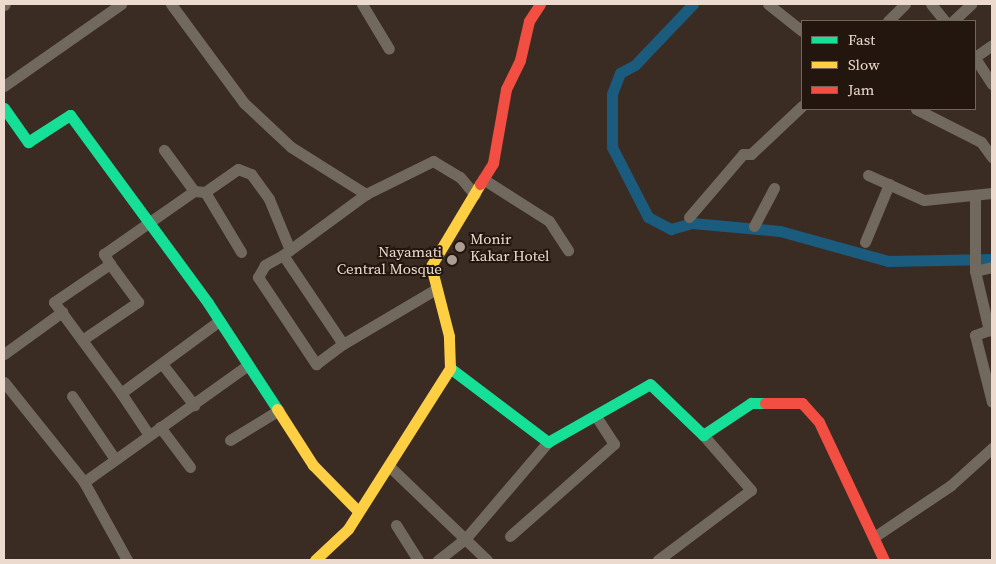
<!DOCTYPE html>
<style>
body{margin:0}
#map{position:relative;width:996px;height:564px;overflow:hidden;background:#3b2c23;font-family:"Source Serif 4",serif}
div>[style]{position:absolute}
.canal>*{height:11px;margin:-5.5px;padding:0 5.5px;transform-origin:5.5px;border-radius:5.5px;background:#1a5b7e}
.street>*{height:11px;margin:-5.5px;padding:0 5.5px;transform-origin:5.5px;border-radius:5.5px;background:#71685e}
.fast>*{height:11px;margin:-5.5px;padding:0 5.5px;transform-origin:5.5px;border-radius:5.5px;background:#16e098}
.slow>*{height:11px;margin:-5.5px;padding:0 5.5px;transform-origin:5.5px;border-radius:5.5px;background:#ffcf43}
.jam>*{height:11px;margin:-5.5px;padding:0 5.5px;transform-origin:5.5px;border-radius:5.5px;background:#f24e42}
.dots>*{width:14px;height:14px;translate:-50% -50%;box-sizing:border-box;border:2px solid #23160f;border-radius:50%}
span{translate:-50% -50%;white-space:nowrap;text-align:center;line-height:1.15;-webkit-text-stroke:4px #23160f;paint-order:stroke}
.poi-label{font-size:15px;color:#ecdacf}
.left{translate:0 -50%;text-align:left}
.right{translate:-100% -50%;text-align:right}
.frame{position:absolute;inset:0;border:5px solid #ecdacf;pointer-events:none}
.legend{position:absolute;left:801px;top:20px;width:175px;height:90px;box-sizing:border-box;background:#23160f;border:1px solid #73645c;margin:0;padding:6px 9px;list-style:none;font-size:15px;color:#ecdacf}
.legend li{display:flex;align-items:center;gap:10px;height:25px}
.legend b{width:25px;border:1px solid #73645c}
</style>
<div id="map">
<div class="canal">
<div style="left:693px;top:4px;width:84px;rotate:133.6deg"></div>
<div style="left:635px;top:65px;width:17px;rotate:152deg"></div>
<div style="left:620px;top:73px;width:22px;rotate:111deg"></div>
<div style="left:612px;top:94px;width:53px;rotate:90deg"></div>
<div style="left:612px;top:147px;width:79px;rotate:62.8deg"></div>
<div style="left:648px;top:217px;width:26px;rotate:28deg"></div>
<div style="left:671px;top:229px;width:22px;rotate:-16deg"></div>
<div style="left:692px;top:223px;width:88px;rotate:5.2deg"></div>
<div style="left:780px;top:231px;width:112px;rotate:15.5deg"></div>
<div style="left:888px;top:261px;width:104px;rotate:-1.1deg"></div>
</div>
<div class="street">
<div style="left:171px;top:4px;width:123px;rotate:53.6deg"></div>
<div style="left:244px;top:103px;width:64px;rotate:43.1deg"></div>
<div style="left:291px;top:147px;width:89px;rotate:32.1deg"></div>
<div style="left:366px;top:194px;width:75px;rotate:-26.2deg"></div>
<div style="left:433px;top:161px;width:31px;rotate:31deg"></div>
<div style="left:460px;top:177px;width:23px;rotate:50deg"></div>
<div style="left:362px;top:4px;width:52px;rotate:59deg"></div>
<div style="left:768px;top:4px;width:43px;rotate:38.5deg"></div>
<div style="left:931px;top:4px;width:22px;rotate:51deg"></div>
<div style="left:4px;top:5px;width:1px;rotate:-45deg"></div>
<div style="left:888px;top:21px;width:24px;rotate:-45deg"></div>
<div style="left:953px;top:21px;width:25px;rotate:-43deg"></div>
<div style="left:975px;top:57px;width:21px;rotate:-35deg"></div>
<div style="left:975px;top:58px;width:31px;rotate:57deg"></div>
<div style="left:4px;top:86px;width:143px;rotate:-35deg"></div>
<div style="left:916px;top:109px;width:73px;rotate:26.9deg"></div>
<div style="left:981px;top:142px;width:19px;rotate:54deg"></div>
<div style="left:868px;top:175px;width:61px;rotate:24.1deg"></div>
<div style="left:924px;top:200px;width:68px;rotate:-5.9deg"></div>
<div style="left:483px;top:179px;width:78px;rotate:32.5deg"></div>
<div style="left:549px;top:221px;width:35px;rotate:57deg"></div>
<div style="left:194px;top:191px;width:11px;rotate:5deg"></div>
<div style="left:205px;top:192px;width:40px;rotate:-34.9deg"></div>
<div style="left:238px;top:169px;width:14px;rotate:21deg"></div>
<div style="left:251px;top:174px;width:31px;rotate:54deg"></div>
<div style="left:269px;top:199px;width:55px;rotate:67.6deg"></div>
<div style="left:205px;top:192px;width:70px;rotate:59deg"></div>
<div style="left:975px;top:197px;width:74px;rotate:90deg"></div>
<div style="left:975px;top:271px;width:61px;rotate:76.7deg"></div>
<div style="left:989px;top:330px;width:15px;rotate:160deg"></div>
<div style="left:975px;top:335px;width:69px;rotate:75.8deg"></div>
<div style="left:689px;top:217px;width:83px;rotate:-49.4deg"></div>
<div style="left:743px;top:154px;width:8px"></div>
<div style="left:751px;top:154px;width:70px;rotate:-43.3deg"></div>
<div style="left:754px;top:226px;width:43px;rotate:-62.2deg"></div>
<div style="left:865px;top:242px;width:63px;rotate:-67.5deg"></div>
<div style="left:283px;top:255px;width:21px;rotate:151deg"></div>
<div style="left:265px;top:265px;width:14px;rotate:120deg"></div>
<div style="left:258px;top:277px;width:105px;rotate:56.3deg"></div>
<div style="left:316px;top:364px;width:34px;rotate:-37deg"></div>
<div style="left:343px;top:344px;width:107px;rotate:-124deg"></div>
<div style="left:283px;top:255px;width:103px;rotate:-36.3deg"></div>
<div style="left:975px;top:271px;width:17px;rotate:-13deg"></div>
<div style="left:82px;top:340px;width:68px;rotate:-34.2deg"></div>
<div style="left:138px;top:302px;width:47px;rotate:-126.4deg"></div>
<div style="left:343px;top:344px;width:108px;rotate:-30.6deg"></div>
<div style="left:4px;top:354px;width:72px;rotate:-35.9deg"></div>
<div style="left:163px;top:365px;width:51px;rotate:52.2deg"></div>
<div style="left:4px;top:382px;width:128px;rotate:51.3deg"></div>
<div style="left:84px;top:482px;width:201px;rotate:-35.5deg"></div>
<div style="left:121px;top:393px;width:113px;rotate:-126.4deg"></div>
<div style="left:54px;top:302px;width:68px;rotate:-34.2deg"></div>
<div style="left:110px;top:264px;width:12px;rotate:-121deg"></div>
<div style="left:104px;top:254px;width:110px;rotate:-35deg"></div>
<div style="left:194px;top:191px;width:51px;rotate:-126.2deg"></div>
<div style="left:72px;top:396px;width:76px;rotate:55.7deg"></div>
<div style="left:160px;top:427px;width:50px;rotate:53.1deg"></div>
<div style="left:149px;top:435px;width:50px;rotate:-123.7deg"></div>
<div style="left:121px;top:393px;width:122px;rotate:-36.3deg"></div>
<div style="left:230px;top:440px;width:57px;rotate:-31.5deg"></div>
<div style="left:389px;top:466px;width:136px;rotate:43.8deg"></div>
<div style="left:84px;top:482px;width:89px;rotate:61.1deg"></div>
<div style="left:396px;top:525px;width:41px;rotate:57.8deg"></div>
<div style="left:510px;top:536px;width:139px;rotate:-41.5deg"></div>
<div style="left:614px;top:444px;width:31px;rotate:-123deg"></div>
<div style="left:874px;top:537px;width:92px;rotate:-33.9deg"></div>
<div style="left:950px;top:486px;width:57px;rotate:-42.1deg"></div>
<div style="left:438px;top:560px;width:36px;rotate:-38deg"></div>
<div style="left:466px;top:538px;width:126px;rotate:-49.5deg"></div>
<div style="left:658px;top:560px;width:116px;rotate:-37deg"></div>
<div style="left:751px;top:490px;width:73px;rotate:-131.1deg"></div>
</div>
<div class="fast">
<div style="left:4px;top:108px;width:42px;rotate:54.8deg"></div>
<div style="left:28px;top:142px;width:50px;rotate:-32.7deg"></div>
<div style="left:70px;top:115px;width:233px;rotate:53.7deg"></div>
<div style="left:208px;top:303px;width:126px;rotate:56.9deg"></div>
<div style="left:450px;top:368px;width:123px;rotate:37.1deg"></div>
<div style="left:548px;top:442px;width:117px;rotate:-29.6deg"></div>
<div style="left:650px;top:384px;width:74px;rotate:43.9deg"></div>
<div style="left:703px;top:435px;width:58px;rotate:-33.7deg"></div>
<div style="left:751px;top:403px;width:14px"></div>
</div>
<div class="slow">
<div style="left:277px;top:409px;width:67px;rotate:57.3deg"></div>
<div style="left:313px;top:465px;width:64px;rotate:45.6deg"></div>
<div style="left:315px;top:560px;width:45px;rotate:-43.2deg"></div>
<div style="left:348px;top:529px;width:191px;rotate:-57.6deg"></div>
<div style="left:450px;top:368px;width:32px;rotate:-92deg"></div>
<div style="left:449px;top:336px;width:72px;rotate:-104.4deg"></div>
<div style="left:431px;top:266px;width:96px;rotate:-59.1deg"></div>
</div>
<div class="jam">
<div style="left:480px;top:184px;width:25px;rotate:-58deg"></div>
<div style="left:493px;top:163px;width:75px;rotate:-80deg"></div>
<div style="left:506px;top:89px;width:32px;rotate:-64deg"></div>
<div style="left:520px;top:60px;width:40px;rotate:-77deg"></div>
<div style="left:529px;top:21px;width:20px;rotate:-57deg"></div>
<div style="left:765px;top:403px;width:37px"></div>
<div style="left:802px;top:403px;width:25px;rotate:48deg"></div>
<div style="left:819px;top:422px;width:153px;rotate:64.8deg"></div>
</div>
<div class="dots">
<div style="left:460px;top:247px;background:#ae9d93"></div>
<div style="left:452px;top:260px;background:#ae9d93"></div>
</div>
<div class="poi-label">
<span class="left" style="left:470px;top:247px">Monir<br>Kakar Hotel</span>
<span class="right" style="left:442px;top:260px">Nayamati<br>Central Mosque</span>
</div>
<div class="frame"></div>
<ul class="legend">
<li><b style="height:6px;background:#16e098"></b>Fast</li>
<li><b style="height:6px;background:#ffcf43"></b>Slow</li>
<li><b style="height:6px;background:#f24e42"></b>Jam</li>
</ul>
</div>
